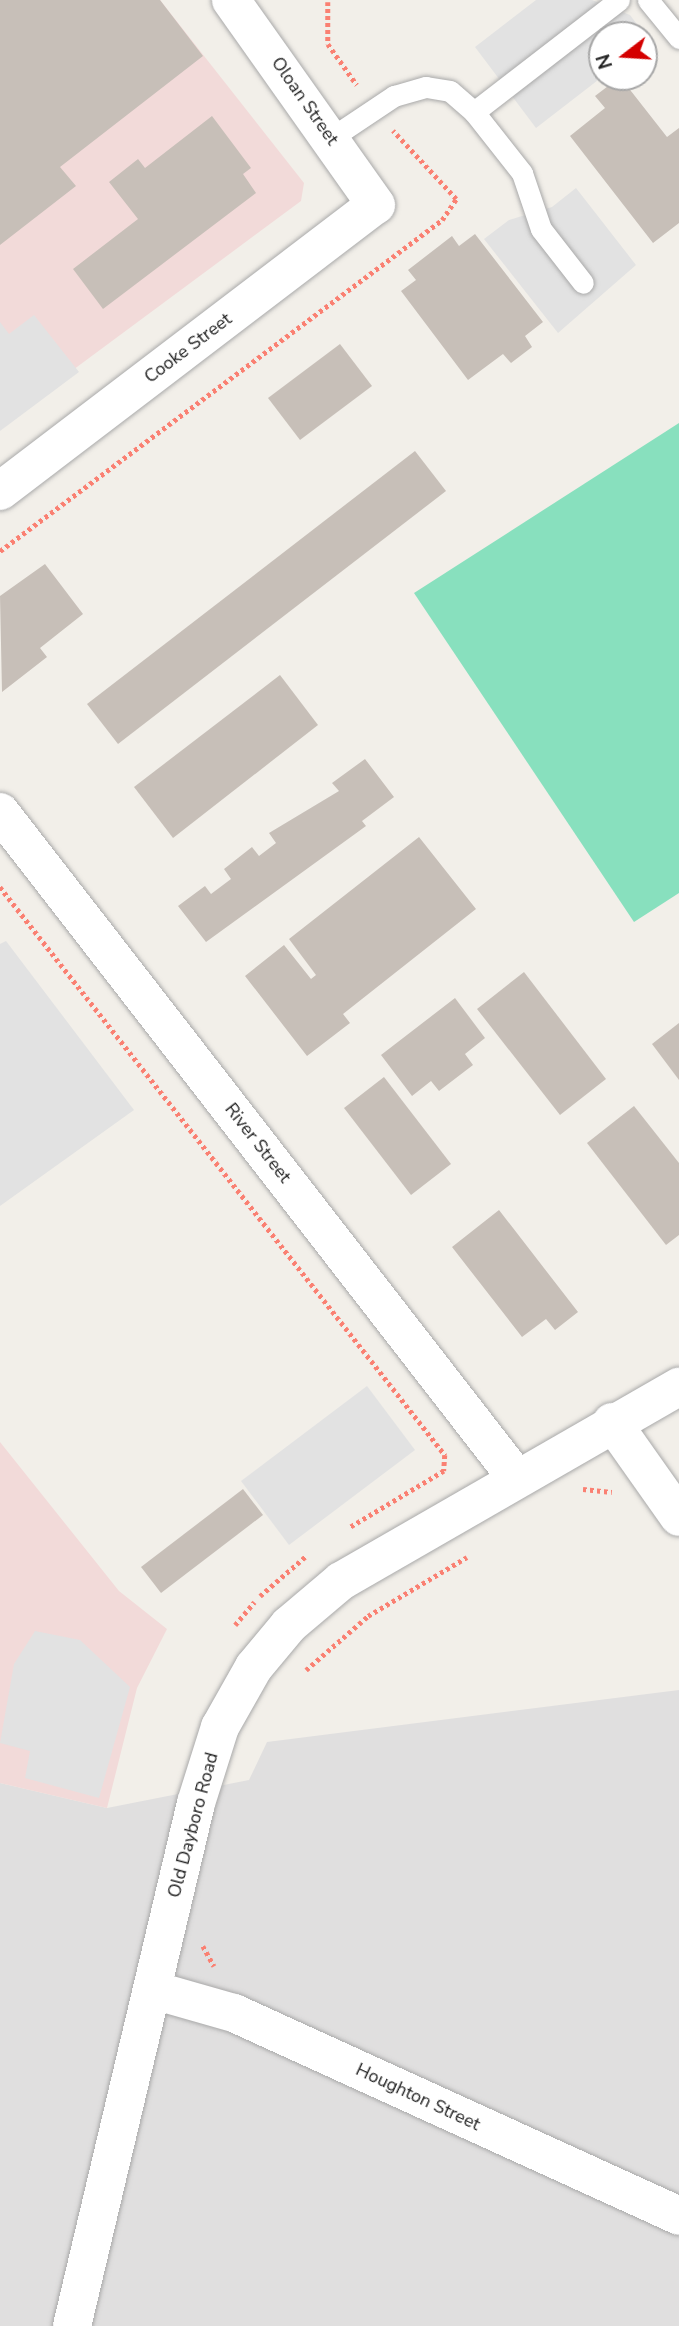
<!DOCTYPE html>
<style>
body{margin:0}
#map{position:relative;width:679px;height:2326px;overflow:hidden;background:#f2efe9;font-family:"Nunito Sans",sans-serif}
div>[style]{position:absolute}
.residential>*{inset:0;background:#e0dfdf}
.commercial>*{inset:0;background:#f2dad9}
.pitch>*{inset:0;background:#88e0be}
.parking>*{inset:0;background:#e2e2e2}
.building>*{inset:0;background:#c7bfb8}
.path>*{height:4.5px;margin-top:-2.25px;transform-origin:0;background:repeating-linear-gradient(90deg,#fa8072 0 3.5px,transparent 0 7px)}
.roads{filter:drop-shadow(0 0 2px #a9a9a9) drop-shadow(0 0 2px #a9a9a9)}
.lane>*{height:21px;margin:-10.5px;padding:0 10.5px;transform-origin:10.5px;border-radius:10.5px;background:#fff}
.street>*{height:38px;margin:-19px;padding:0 19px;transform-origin:19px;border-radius:19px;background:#fff}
span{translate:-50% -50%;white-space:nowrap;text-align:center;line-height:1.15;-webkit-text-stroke:5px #fff;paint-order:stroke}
.street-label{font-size:18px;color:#222}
.north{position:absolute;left:588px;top:21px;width:70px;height:70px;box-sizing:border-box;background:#fff;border:2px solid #a7a7a7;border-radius:50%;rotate:253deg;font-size:19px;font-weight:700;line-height:28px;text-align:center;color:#222}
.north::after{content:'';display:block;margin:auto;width:24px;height:32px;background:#d40000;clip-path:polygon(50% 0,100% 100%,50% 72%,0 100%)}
</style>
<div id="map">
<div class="residential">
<div style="clip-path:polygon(679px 1690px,679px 2326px,0 2326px,0 1783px,107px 1808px,249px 1780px,267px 1742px)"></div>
</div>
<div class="commercial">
<div style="clip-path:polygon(0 0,160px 0,304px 183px,301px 201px,0 424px)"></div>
<div style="clip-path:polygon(0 1442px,119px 1591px,167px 1629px,137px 1688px,107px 1808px,0 1783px)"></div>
</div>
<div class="pitch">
<div style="clip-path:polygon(679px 423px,679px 893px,634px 922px,414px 593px)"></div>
</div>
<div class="parking">
<div style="clip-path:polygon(536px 0,592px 0,630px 15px,649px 40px,602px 35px,602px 77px,536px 128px,475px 47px)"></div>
<div style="clip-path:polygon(576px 188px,636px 265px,558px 333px,484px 239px,509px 220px,552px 207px)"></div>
<div style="clip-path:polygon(34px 315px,79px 372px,0 431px,0 322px,9px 334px)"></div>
<div style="clip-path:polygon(6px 941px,134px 1110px,0 1206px,0 944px)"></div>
<div style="clip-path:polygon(367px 1386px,415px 1450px,289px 1545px,241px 1481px)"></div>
<div style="clip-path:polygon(35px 1631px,80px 1640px,130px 1687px,99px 1798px,25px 1778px,30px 1751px,0 1743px,14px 1664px)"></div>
</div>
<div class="building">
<div style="clip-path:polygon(0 0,160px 0,203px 56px,60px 167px,76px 186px,0 245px)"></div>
<div style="clip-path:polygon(620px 77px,667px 137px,679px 128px,679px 223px,653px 243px,570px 136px,605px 108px,595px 96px)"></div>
<div style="clip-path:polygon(212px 116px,251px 168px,243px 174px,256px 193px,103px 309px,73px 269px,138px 219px,109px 182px,138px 159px,145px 168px)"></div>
<div style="clip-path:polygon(475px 234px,543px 322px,525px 336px,532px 347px,511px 363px,503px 354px,468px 380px,401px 291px,416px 280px,408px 270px,452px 236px,459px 246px)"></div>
<div style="clip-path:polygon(340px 344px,372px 386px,300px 440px,268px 398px)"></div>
<div style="clip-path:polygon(415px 451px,446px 491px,118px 744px,87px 704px)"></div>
<div style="clip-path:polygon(45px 564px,83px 614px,40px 648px,47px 657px,2px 692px,0 596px)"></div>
<div style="clip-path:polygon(280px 675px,318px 725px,173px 838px,134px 787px)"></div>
<div style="clip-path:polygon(365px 759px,394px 797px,362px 821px,366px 826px,206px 942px,178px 906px,205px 886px,211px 894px,231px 879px,224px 869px,252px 847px,259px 856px,276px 843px,269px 833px,339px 791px,332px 783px)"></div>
<div style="clip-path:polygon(419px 837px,476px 909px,343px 1014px,350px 1023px,307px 1056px,245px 976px,284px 945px,311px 979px,316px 975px,289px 939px)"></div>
<div style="clip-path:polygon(524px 972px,606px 1079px,560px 1115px,477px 1009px)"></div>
<div style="clip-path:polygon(455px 998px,485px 1038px,465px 1054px,473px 1065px,439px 1091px,431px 1081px,412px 1096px,381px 1055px)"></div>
<div style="clip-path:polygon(679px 1023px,679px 1080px,652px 1044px)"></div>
<div style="clip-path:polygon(384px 1077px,451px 1164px,411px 1195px,344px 1108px)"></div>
<div style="clip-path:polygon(634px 1106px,679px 1163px,679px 1235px,666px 1245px,587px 1143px)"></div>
<div style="clip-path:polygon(499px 1210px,578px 1312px,555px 1330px,546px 1319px,522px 1337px,452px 1247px)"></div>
<div style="clip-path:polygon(243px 1489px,263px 1515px,161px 1593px,141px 1567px)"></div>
</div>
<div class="path">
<div style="left:328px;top:2px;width:42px;rotate:90deg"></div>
<div style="left:328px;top:44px;width:50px;rotate:54.7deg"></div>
<div style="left:0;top:551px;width:552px;rotate:-36.83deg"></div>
<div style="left:442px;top:220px;width:25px;rotate:-56deg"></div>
<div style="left:456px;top:199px;width:93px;rotate:-132.8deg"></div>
<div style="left:0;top:887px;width:722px;rotate:51.92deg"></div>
<div style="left:445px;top:1455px;width:16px;rotate:94deg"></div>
<div style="left:444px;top:1471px;width:111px;rotate:149deg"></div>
<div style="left:583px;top:1489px;width:29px;rotate:6deg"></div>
<div style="left:260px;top:1596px;width:61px;rotate:-41deg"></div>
<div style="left:235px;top:1625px;width:30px;rotate:-50deg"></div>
<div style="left:306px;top:1670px;width:82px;rotate:-41.1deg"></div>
<div style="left:368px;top:1616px;width:115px;rotate:-30.8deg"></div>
<div style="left:203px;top:1946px;width:23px;rotate:61deg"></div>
</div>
<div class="roads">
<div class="lane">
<div style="left:648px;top:0;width:49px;rotate:50.8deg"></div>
<div style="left:474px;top:112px;width:78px;rotate:51.8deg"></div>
<div style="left:522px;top:173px;width:59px;rotate:71.3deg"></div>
<div style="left:541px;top:229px;width:68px;rotate:52.1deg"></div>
<div style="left:331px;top:138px;width:76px;rotate:-33.7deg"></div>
<div style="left:394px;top:96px;width:33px;rotate:-16deg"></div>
<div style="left:426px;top:87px;width:24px;rotate:9deg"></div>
<div style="left:450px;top:91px;width:32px;rotate:41deg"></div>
<div style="left:474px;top:112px;width:183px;rotate:-37.7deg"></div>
</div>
<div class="street">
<div style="left:0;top:491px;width:472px;rotate:-37.3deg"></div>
<div style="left:376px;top:205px;width:251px;rotate:-125.3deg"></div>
<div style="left:0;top:812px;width:840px;rotate:52.2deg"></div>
<div style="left:612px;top:1422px;width:116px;rotate:54.8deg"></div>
<div style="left:153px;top:1990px;width:84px;rotate:15.9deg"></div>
<div style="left:234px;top:2013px;width:489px;rotate:24.5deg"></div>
<div style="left:72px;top:2326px;width:537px;rotate:-76.66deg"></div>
<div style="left:196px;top:1803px;width:80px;rotate:-72.5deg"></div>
<div style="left:220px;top:1727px;width:69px;rotate:-60.5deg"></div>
<div style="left:254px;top:1667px;width:55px;rotate:-50.2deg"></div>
<div style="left:289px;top:1625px;width:68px;rotate:-40.2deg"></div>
<div style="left:341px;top:1581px;width:390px;rotate:-29.9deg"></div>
</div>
</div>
<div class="street-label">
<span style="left:305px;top:101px;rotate:55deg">Oloan Street</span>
<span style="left:188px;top:348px;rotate:-37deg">Cooke Street</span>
<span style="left:258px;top:1143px;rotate:52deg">River Street</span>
<span style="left:193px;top:1825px;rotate:-75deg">Old Dayboro Road</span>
<span style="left:418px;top:2097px;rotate:25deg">Houghton Street</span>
</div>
<div class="north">N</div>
</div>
